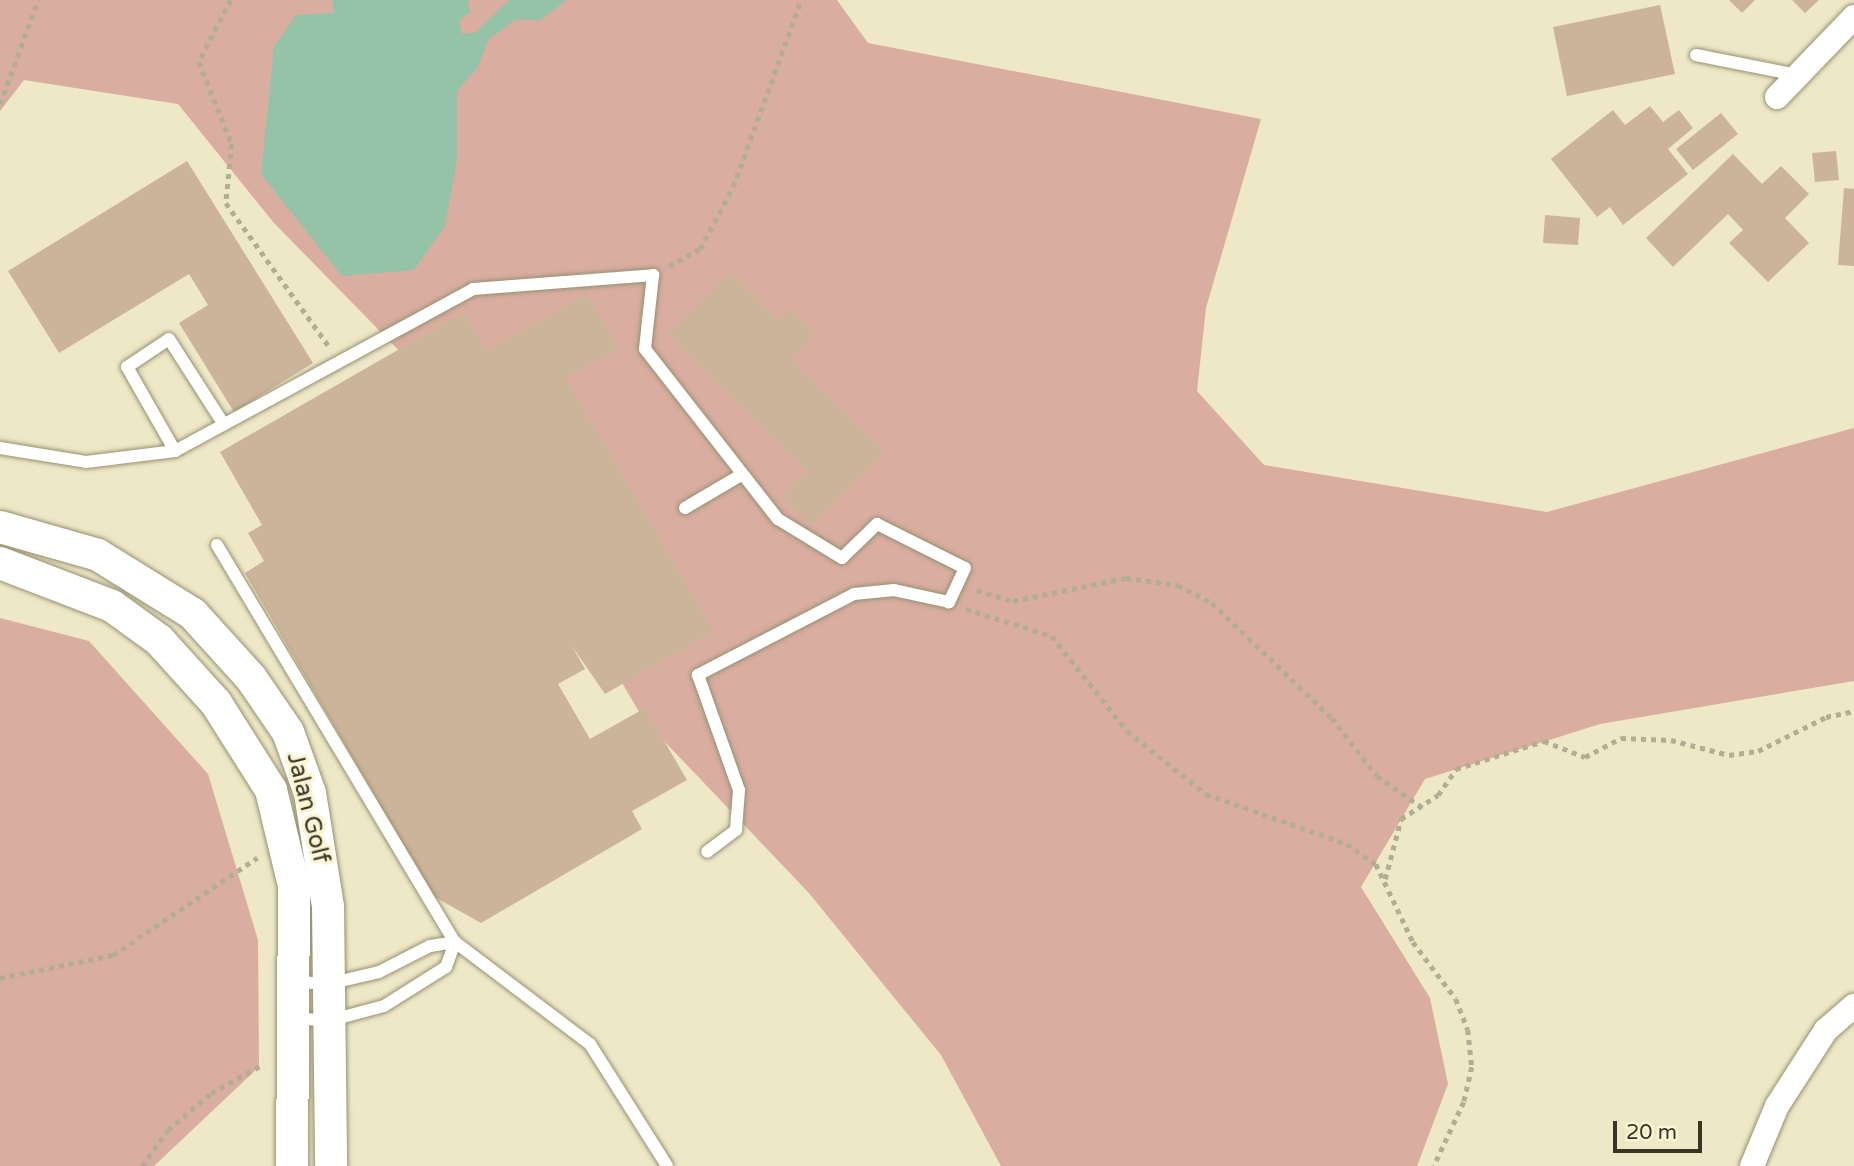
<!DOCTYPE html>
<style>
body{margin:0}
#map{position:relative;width:1854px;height:1166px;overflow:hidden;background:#eee8c7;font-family:"Varela Round",sans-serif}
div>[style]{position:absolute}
.green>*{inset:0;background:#d9ada0}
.water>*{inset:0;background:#94c3a8}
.building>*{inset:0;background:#ccb49b}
.path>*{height:4.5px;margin-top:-2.25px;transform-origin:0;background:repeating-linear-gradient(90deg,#b2ad93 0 5px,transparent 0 10px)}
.roads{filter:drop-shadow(0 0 2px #979172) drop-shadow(0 0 2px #979172)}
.service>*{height:12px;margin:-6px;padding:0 6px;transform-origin:6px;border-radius:6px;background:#fff}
.minor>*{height:24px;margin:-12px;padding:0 12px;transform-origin:12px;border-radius:12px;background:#fff}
.tertiary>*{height:32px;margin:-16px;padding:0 16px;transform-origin:16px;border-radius:16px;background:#fff}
span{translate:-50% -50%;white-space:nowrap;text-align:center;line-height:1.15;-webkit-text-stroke:7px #fcf5d4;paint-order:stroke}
.street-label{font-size:24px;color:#383528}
.scale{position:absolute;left:1613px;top:1121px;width:89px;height:32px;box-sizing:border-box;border:4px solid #383528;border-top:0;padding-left:9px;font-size:21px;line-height:24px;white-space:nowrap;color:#383528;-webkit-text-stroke:5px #fcf5d4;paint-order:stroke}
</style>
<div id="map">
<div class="green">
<div style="clip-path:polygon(0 0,837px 0,868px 43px,1261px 119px,1206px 308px,1197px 391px,1264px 465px,1547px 512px,1854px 428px,1854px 681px,1600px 724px,1425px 779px,1361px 887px,1430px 998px,1448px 1084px,1417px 1166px,1001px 1166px,941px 1055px,808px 892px,644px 720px,466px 419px,274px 223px,178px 104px,24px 80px,0 111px)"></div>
<div style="clip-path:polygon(0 618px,89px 641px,208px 774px,258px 940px,259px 1067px,154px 1166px,0 1166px)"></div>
</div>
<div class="water">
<div style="clip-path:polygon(332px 0,468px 0,470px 12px,459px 20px,462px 34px,476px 32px,509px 0,567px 0,540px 20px,515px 20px,488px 40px,478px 67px,457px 91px,457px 160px,445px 226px,414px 270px,342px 276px,261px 174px,274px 47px,296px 15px,334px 13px)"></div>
</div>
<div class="building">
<div style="clip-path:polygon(1729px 0,1755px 0,1742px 13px)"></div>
<div style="clip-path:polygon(1792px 0,1819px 0,1805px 13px)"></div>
<div style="clip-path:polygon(1660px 5px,1675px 74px,1567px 96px,1553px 27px)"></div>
<div style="clip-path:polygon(1650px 106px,1663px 122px,1679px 110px,1693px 128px,1668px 149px,1688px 174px,1623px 225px,1610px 207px,1597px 217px,1551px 159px,1613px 110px,1625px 125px)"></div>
<div style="clip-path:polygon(1721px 113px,1738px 134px,1693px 170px,1676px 149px)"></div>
<div style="clip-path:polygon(1836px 151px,1839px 180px,1815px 182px,1812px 153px)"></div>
<div style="clip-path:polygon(1733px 154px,1762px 184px,1781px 166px,1809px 194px,1785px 218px,1809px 243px,1768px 282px,1729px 243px,1743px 230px,1728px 214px,1673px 267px,1646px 238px)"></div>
<div style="clip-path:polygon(187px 161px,313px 363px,234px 412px,179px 323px,208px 305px,189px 274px,59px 353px,8px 271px)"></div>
<div style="clip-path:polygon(1844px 188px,1854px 189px,1854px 266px,1838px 265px)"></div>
<div style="clip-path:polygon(1545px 215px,1580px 218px,1578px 245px,1543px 243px)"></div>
<div style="clip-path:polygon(729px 272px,779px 320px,791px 308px,817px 334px,791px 359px,885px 452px,811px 526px,782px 497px,807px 471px,668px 334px)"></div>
<div style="clip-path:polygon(587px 294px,619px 348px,566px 378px,714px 631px,605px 694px,572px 646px,585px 669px,558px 684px,590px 739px,645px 708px,687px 780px,632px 811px,642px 829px,481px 923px,433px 896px,245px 573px,264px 561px,248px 533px,262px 525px,220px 452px,464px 312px,487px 351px)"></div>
</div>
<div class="path">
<div style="left:231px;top:0;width:70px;rotate:117.3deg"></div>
<div style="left:199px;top:62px;width:88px;rotate:68.1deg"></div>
<div style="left:232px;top:144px;width:59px;rotate:95.8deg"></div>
<div style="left:226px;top:203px;width:175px;rotate:54.3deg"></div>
<div style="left:0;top:104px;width:111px;rotate:-69.9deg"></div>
<div style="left:669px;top:266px;width:35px;rotate:-29deg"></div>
<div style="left:700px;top:249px;width:70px;rotate:-62deg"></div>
<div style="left:733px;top:187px;width:199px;rotate:-70deg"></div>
<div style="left:977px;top:590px;width:38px;rotate:17deg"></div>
<div style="left:1013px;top:601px;width:115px;rotate:-11.5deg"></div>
<div style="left:1126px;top:578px;width:52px;rotate:7.7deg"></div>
<div style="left:1178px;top:585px;width:38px;rotate:28deg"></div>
<div style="left:1212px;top:603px;width:166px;rotate:43.8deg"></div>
<div style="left:1332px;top:718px;width:73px;rotate:52.2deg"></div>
<div style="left:1377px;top:776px;width:55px;rotate:34.6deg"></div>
<div style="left:966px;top:609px;width:90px;rotate:17.4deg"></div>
<div style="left:1052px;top:636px;width:121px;rotate:51.7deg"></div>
<div style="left:1127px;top:731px;width:101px;rotate:38.6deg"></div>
<div style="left:1206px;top:794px;width:150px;rotate:19.5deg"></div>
<div style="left:1347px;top:844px;width:35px;rotate:35deg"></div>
<div style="left:1376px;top:864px;width:86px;rotate:64.6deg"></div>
<div style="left:1413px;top:942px;width:71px;rotate:53deg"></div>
<div style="left:1456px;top:999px;width:33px;rotate:69deg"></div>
<div style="left:1468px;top:1030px;width:37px;rotate:84deg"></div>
<div style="left:1472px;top:1067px;width:36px;rotate:103deg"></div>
<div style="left:1464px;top:1102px;width:71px;rotate:115.1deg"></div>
<div style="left:1385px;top:879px;width:62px;rotate:-75.1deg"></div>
<div style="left:1401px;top:819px;width:44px;rotate:-33deg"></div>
<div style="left:1438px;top:795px;width:32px;rotate:-55deg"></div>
<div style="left:1456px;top:769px;width:92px;rotate:-17.7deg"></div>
<div style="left:1544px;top:741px;width:44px;rotate:21.3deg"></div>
<div style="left:1585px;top:757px;width:41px;rotate:-27.8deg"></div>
<div style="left:1621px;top:738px;width:50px;rotate:2.3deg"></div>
<div style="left:1671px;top:740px;width:60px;rotate:14.5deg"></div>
<div style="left:1729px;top:755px;width:29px;rotate:-8deg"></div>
<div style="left:1758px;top:751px;width:76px;rotate:-26.6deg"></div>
<div style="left:1826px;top:717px;width:29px;rotate:-12deg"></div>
<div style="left:0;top:978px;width:115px;rotate:-11.5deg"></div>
<div style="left:113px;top:955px;width:174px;rotate:-34deg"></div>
<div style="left:142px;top:1166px;width:44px;rotate:-54.2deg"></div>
<div style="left:168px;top:1130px;width:57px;rotate:-40.7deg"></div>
<div style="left:211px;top:1093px;width:60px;rotate:-28.7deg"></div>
</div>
<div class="roads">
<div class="service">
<div style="left:1696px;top:55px;width:103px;rotate:11.2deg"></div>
<div style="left:0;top:448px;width:87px;rotate:9.2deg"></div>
<div style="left:86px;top:462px;width:90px;rotate:-7deg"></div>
<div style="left:175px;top:451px;width:339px;rotate:-28.5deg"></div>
<div style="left:473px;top:289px;width:181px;rotate:-4.4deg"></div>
<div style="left:653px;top:275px;width:74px;rotate:96.2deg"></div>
<div style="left:645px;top:349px;width:216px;rotate:52deg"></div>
<div style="left:778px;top:519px;width:75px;rotate:31.4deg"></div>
<div style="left:842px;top:558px;width:49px;rotate:-44.2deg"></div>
<div style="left:877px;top:524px;width:98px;rotate:26.6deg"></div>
<div style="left:965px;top:568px;width:38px;rotate:115deg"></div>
<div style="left:949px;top:602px;width:56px;rotate:-167.7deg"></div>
<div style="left:894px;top:590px;width:40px;rotate:174.3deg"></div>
<div style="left:854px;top:594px;width:176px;rotate:152.6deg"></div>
<div style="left:698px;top:675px;width:122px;rotate:70.4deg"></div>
<div style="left:739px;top:790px;width:40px;rotate:94.3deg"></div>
<div style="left:736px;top:830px;width:36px;rotate:143deg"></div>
<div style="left:175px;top:451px;width:97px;rotate:-119.7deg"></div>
<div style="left:127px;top:367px;width:50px;rotate:-33.7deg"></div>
<div style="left:169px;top:339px;width:100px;rotate:57.3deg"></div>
<div style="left:685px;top:508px;width:65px;rotate:-30.5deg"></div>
<div style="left:217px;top:545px;width:463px;rotate:59.1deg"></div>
<div style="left:455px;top:942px;width:169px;rotate:37.1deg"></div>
<div style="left:590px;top:1044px;width:144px;rotate:57.7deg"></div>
<div style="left:295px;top:982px;width:33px;rotate:3deg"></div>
<div style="left:328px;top:984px;width:52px;rotate:-13.2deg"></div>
<div style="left:379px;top:972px;width:57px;rotate:-27deg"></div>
<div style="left:430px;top:946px;width:25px;rotate:-9deg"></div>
<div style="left:295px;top:1018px;width:33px;rotate:5deg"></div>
<div style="left:328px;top:1021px;width:58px;rotate:-15deg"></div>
<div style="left:384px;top:1006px;width:73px;rotate:-32.2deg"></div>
<div style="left:446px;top:967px;width:27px;rotate:-70deg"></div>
</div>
<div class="minor">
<div style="left:1777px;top:97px;width:111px;rotate:-46.1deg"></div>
<div style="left:1752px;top:1166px;width:65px;rotate:-67.4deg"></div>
<div style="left:1777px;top:1106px;width:90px;rotate:-57.2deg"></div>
<div style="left:1826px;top:1030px;width:37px;rotate:-41deg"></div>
</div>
<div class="tertiary">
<div style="left:0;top:527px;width:102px;rotate:15.9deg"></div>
<div style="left:98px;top:555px;width:112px;rotate:31.8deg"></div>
<div style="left:193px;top:614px;width:86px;rotate:47.8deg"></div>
<div style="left:251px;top:678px;width:65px;rotate:55.6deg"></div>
<div style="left:288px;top:732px;width:65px;rotate:70.2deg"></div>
<div style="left:310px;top:793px;width:115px;rotate:81deg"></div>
<div style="left:328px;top:907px;width:259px;rotate:89.3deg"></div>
<div style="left:0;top:563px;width:120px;rotate:21deg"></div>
<div style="left:112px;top:606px;width:58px;rotate:35.9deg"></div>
<div style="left:159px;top:640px;width:85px;rotate:47.9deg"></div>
<div style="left:216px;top:703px;width:103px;rotate:57.7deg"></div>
<div style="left:271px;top:790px;width:99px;rotate:76.5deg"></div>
<div style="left:294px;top:886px;width:280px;rotate:90.4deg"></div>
</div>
</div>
<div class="street-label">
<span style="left:308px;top:808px;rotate:76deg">Jalan Golf</span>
</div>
<div class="scale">20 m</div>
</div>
